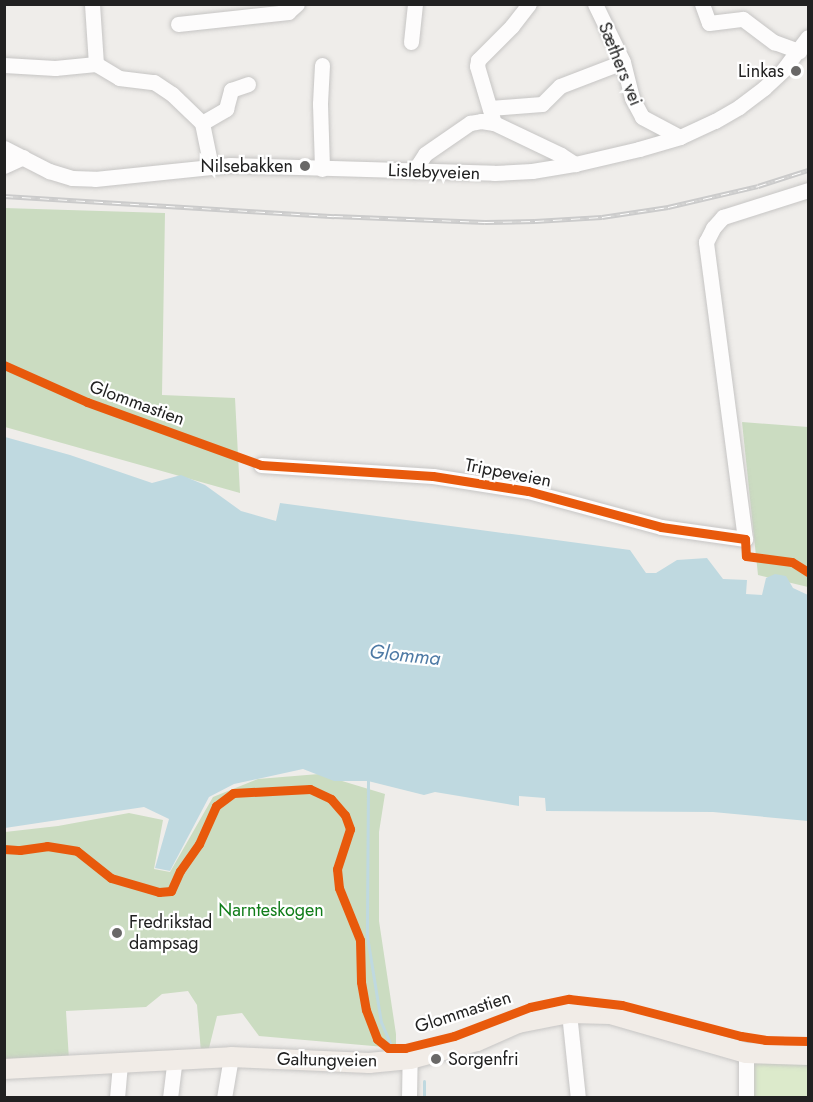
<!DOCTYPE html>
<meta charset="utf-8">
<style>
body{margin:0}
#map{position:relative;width:813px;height:1102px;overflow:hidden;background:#efedea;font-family:Jost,sans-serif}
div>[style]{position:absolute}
.grass>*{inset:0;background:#dceacb}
.forest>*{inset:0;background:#cbdcc1}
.water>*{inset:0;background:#bfd9e0}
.stream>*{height:3px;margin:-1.5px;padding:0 1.5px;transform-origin:1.5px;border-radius:1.5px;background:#bfd9e0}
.roads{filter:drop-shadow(0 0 2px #c6c5c4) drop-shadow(0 0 2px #c6c5c4)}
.minor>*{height:15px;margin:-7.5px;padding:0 7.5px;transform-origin:7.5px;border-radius:7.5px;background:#fdfcfc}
.major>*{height:20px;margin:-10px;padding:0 10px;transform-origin:10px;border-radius:10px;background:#f1ece7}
.rail>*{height:5px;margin-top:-2.5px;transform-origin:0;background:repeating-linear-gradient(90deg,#fff 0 9px,#cbcbcb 0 18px);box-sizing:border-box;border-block:2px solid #cbcbcb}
.cycleway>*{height:9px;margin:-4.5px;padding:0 4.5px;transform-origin:4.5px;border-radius:4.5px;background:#e8590c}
.dots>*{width:16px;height:16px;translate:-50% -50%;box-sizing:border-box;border:3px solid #fff;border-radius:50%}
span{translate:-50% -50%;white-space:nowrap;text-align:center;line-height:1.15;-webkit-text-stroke:4.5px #fff;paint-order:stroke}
.street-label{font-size:18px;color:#212121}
.poi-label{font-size:18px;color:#212121}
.right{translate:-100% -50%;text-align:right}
.left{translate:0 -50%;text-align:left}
.park-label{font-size:18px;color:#117d1a}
.water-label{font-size:20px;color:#4e7aa5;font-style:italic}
.frame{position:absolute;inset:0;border:6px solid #212121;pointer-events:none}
</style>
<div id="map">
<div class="grass">
<div style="clip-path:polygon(760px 1059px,808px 1060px,808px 1097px,750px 1098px,751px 1067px)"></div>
</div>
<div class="forest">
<div style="clip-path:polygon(4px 208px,165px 213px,162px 395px,235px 398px,240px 493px,5px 427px)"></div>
<div style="clip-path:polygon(742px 422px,808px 427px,808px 587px,758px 575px)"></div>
<div style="clip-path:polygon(319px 774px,385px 794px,379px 832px,379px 921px,396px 1034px,396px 1048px,259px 1036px,242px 1013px,217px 1016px,208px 1052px,201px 1052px,197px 1005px,188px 991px,162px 994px,146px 1007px,66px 1011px,69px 1060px,5px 1064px,5px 832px,58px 826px,129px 813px,163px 820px,154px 869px,170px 872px,213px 797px,258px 779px)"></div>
</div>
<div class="water">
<div style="clip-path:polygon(5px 437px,70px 455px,152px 483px,181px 475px,205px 485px,241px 511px,276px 521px,280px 503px,630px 550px,646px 573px,656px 573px,677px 560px,707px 558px,723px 579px,747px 580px,746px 594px,762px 595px,766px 578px,775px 574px,786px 576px,793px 588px,808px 595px,808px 821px,713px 812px,546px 811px,545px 798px,519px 796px,519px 806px,435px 792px,424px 795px,368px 781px,334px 781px,303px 769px,234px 784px,209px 797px,170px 871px,155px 868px,169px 819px,144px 807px,5px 828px)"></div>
</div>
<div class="stream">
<div style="left:368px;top:781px;width:155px;rotate:90.4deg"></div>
<div style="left:367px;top:936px;width:87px;rotate:80.8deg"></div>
<div style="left:381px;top:1022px;width:23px;rotate:67deg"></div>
<div style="left:424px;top:1098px;width:17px;rotate:-90deg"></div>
</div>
<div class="roads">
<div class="minor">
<div style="left:92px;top:4px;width:60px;rotate:86.2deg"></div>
<div style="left:529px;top:4px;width:28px;rotate:128deg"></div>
<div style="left:512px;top:26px;width:48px;rotate:135deg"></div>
<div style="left:478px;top:60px;width:6px;rotate:99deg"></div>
<div style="left:477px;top:66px;width:59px;rotate:73.4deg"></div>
<div style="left:494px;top:123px;width:74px;rotate:25.5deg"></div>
<div style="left:561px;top:155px;width:17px;rotate:33deg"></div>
<div style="left:595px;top:4px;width:64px;rotate:64.2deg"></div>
<div style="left:623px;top:62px;width:37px;rotate:76deg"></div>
<div style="left:632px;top:98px;width:21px;rotate:62deg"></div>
<div style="left:642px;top:117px;width:43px;rotate:27.8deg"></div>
<div style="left:702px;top:4px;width:20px;rotate:70deg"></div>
<div style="left:709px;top:23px;width:34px;rotate:-7deg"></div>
<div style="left:743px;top:19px;width:39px;rotate:37deg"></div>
<div style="left:774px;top:42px;width:27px;rotate:20deg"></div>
<div style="left:178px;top:24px;width:111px;rotate:-6.2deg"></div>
<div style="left:288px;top:12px;width:12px;rotate:-42deg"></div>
<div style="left:411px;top:42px;width:38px;rotate:-84deg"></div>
<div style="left:4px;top:65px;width:51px;rotate:3.4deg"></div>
<div style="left:55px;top:68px;width:41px;rotate:-5.6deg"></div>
<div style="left:96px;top:64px;width:27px;rotate:31deg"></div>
<div style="left:119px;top:78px;width:35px;rotate:7deg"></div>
<div style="left:154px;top:82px;width:22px;rotate:34deg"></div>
<div style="left:172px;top:94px;width:42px;rotate:44deg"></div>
<div style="left:202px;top:123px;width:45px;rotate:78.4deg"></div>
<div style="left:322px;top:65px;width:39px;rotate:93deg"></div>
<div style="left:320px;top:104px;width:65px;rotate:88.2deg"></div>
<div style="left:490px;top:108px;width:52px;rotate:-4.4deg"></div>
<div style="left:542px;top:104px;width:25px;rotate:-45deg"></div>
<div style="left:560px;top:86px;width:67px;rotate:-20.9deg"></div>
<div style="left:202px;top:123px;width:28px;rotate:-30deg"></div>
<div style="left:226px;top:109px;width:20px;rotate:-75deg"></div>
<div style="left:231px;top:90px;width:18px;rotate:-19deg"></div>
<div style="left:4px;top:148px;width:51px;rotate:27.1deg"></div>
<div style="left:49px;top:171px;width:24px;rotate:17deg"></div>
<div style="left:72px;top:178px;width:23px;rotate:2deg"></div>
<div style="left:95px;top:179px;width:136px;rotate:-5.9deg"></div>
<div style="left:230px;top:165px;width:264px;rotate:1.7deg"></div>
<div style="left:494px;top:173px;width:38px;rotate:-3deg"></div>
<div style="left:532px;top:171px;width:44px;rotate:-9.2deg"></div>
<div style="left:575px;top:164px;width:66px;rotate:-13.2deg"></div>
<div style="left:639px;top:149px;width:43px;rotate:-16.3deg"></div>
<div style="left:680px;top:137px;width:38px;rotate:-25deg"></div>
<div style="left:715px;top:121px;width:28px;rotate:-30deg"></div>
<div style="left:739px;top:107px;width:31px;rotate:-37deg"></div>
<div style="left:764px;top:88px;width:26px;rotate:-43deg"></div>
<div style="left:783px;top:70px;width:41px;rotate:-52.9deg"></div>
<div style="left:4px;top:166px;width:21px;rotate:-25deg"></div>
<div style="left:414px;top:171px;width:20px;rotate:-57deg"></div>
<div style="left:425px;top:154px;width:55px;rotate:-34.6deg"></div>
<div style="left:470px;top:123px;width:11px;rotate:-10deg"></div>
<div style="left:481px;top:121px;width:13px;rotate:9deg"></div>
<div style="left:261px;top:465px;width:172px;rotate:3.7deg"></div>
<div style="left:433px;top:476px;width:96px;rotate:9deg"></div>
<div style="left:528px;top:491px;width:138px;rotate:15.1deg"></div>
<div style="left:661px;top:527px;width:85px;rotate:8.1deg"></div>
<div style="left:745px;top:539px;width:300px;rotate:-97.5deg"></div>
<div style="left:706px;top:242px;width:16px;rotate:-63deg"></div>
<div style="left:713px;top:228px;width:15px;rotate:-48deg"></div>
<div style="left:723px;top:217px;width:89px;rotate:-17.6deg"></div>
<div style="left:569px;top:1013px;width:85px;rotate:84deg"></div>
<div style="left:746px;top:1053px;width:45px;rotate:90deg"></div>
<div style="left:117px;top:1098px;width:35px;rotate:-85deg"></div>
<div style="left:170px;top:1098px;width:38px;rotate:-83deg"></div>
<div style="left:224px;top:1098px;width:42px;rotate:-80.3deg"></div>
<div style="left:409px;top:1098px;width:39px;rotate:-89deg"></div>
</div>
<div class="major">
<div style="left:4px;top:1069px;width:227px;rotate:-3deg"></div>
<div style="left:231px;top:1057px;width:138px;rotate:2.5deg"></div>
<div style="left:369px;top:1063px;width:41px;rotate:-5.6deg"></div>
<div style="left:410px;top:1059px;width:69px;rotate:-15deg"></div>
<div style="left:477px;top:1041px;width:45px;rotate:-23.7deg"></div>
<div style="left:518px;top:1023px;width:52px;rotate:-11.1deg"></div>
<div style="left:569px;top:1013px;width:41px;rotate:1.4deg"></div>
<div style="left:610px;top:1014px;width:141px;rotate:16deg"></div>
<div style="left:746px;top:1053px;width:62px;rotate:1.8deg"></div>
</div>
</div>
<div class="rail">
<div style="left:4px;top:196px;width:331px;rotate:3.5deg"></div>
<div style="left:334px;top:216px;width:151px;rotate:2.3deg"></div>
<div style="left:485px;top:222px;width:50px;rotate:-1.1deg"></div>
<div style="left:535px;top:221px;width:67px;rotate:-3.4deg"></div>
<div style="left:602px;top:217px;width:67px;rotate:-8.6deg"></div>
<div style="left:668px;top:207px;width:92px;rotate:-13.1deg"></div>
<div style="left:758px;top:186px;width:52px;rotate:-17.7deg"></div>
</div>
<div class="cycleway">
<div style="left:4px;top:365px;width:91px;rotate:24deg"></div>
<div style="left:87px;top:402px;width:185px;rotate:19.9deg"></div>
<div style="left:261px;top:465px;width:172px;rotate:3.7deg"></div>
<div style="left:433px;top:476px;width:96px;rotate:9deg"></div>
<div style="left:528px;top:491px;width:138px;rotate:15.1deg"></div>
<div style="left:661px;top:527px;width:85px;rotate:8.1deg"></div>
<div style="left:745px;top:539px;width:17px;rotate:87deg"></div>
<div style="left:746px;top:556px;width:46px;rotate:7.4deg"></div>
<div style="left:792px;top:562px;width:19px;rotate:32deg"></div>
<div style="left:4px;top:849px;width:16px;rotate:4deg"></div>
<div style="left:20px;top:850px;width:27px;rotate:-8deg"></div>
<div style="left:47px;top:846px;width:30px;rotate:9deg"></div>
<div style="left:77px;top:851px;width:43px;rotate:38.5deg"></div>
<div style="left:111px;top:878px;width:50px;rotate:16.3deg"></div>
<div style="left:159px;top:892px;width:12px;rotate:-5deg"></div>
<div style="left:171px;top:891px;width:22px;rotate:-66deg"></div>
<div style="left:180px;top:871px;width:33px;rotate:-55deg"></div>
<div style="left:199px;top:844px;width:42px;rotate:-65.9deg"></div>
<div style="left:216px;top:806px;width:21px;rotate:-37deg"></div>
<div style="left:233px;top:793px;width:77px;rotate:-3deg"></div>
<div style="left:310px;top:789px;width:23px;rotate:25deg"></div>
<div style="left:331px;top:799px;width:21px;rotate:49deg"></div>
<div style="left:345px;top:815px;width:15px;rotate:70deg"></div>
<div style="left:350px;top:829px;width:42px;rotate:108deg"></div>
<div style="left:337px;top:869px;width:19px;rotate:84deg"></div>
<div style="left:339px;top:888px;width:56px;rotate:68deg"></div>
<div style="left:360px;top:940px;width:42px;rotate:88.6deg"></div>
<div style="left:361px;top:982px;width:28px;rotate:80deg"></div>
<div style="left:366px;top:1010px;width:31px;rotate:69deg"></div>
<div style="left:377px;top:1039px;width:14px;rotate:39deg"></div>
<div style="left:388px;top:1048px;width:17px"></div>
<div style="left:405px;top:1048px;width:50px;rotate:-13.8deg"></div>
<div style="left:454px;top:1036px;width:81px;rotate:-20.9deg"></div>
<div style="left:530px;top:1007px;width:40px;rotate:-12deg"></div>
<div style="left:569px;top:999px;width:53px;rotate:6.5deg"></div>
<div style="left:622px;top:1005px;width:123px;rotate:14.6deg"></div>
<div style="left:741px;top:1036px;width:24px;rotate:9deg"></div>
<div style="left:765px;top:1040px;width:43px;rotate:1.3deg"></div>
</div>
<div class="dots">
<div style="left:796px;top:71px;background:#696867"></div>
<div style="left:305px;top:166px;background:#696867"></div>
<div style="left:117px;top:933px;background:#696867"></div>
<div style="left:436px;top:1059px;background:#696867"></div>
</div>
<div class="street-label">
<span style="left:620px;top:64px;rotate:68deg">Sæthers vei</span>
<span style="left:434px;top:172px;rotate:2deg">Lislebyveien</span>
<span style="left:137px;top:403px;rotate:20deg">Glommastien</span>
<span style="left:508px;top:473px;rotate:11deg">Trippeveien</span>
<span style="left:463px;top:1012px;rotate:-18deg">Glommastien</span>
<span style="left:327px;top:1060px;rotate:1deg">Galtungveien</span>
</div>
<div class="poi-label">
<span class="right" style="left:784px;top:71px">Linkas</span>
<span class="right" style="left:293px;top:166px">Nilsebakken</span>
<span class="left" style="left:129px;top:933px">Fredrikstad<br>dampsag</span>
<span class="left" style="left:448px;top:1059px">Sorgenfri</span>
</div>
<div class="park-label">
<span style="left:271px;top:910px">Narnteskogen</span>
</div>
<div class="water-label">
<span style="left:405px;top:655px;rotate:6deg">Glomma</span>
</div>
<div class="frame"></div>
</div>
